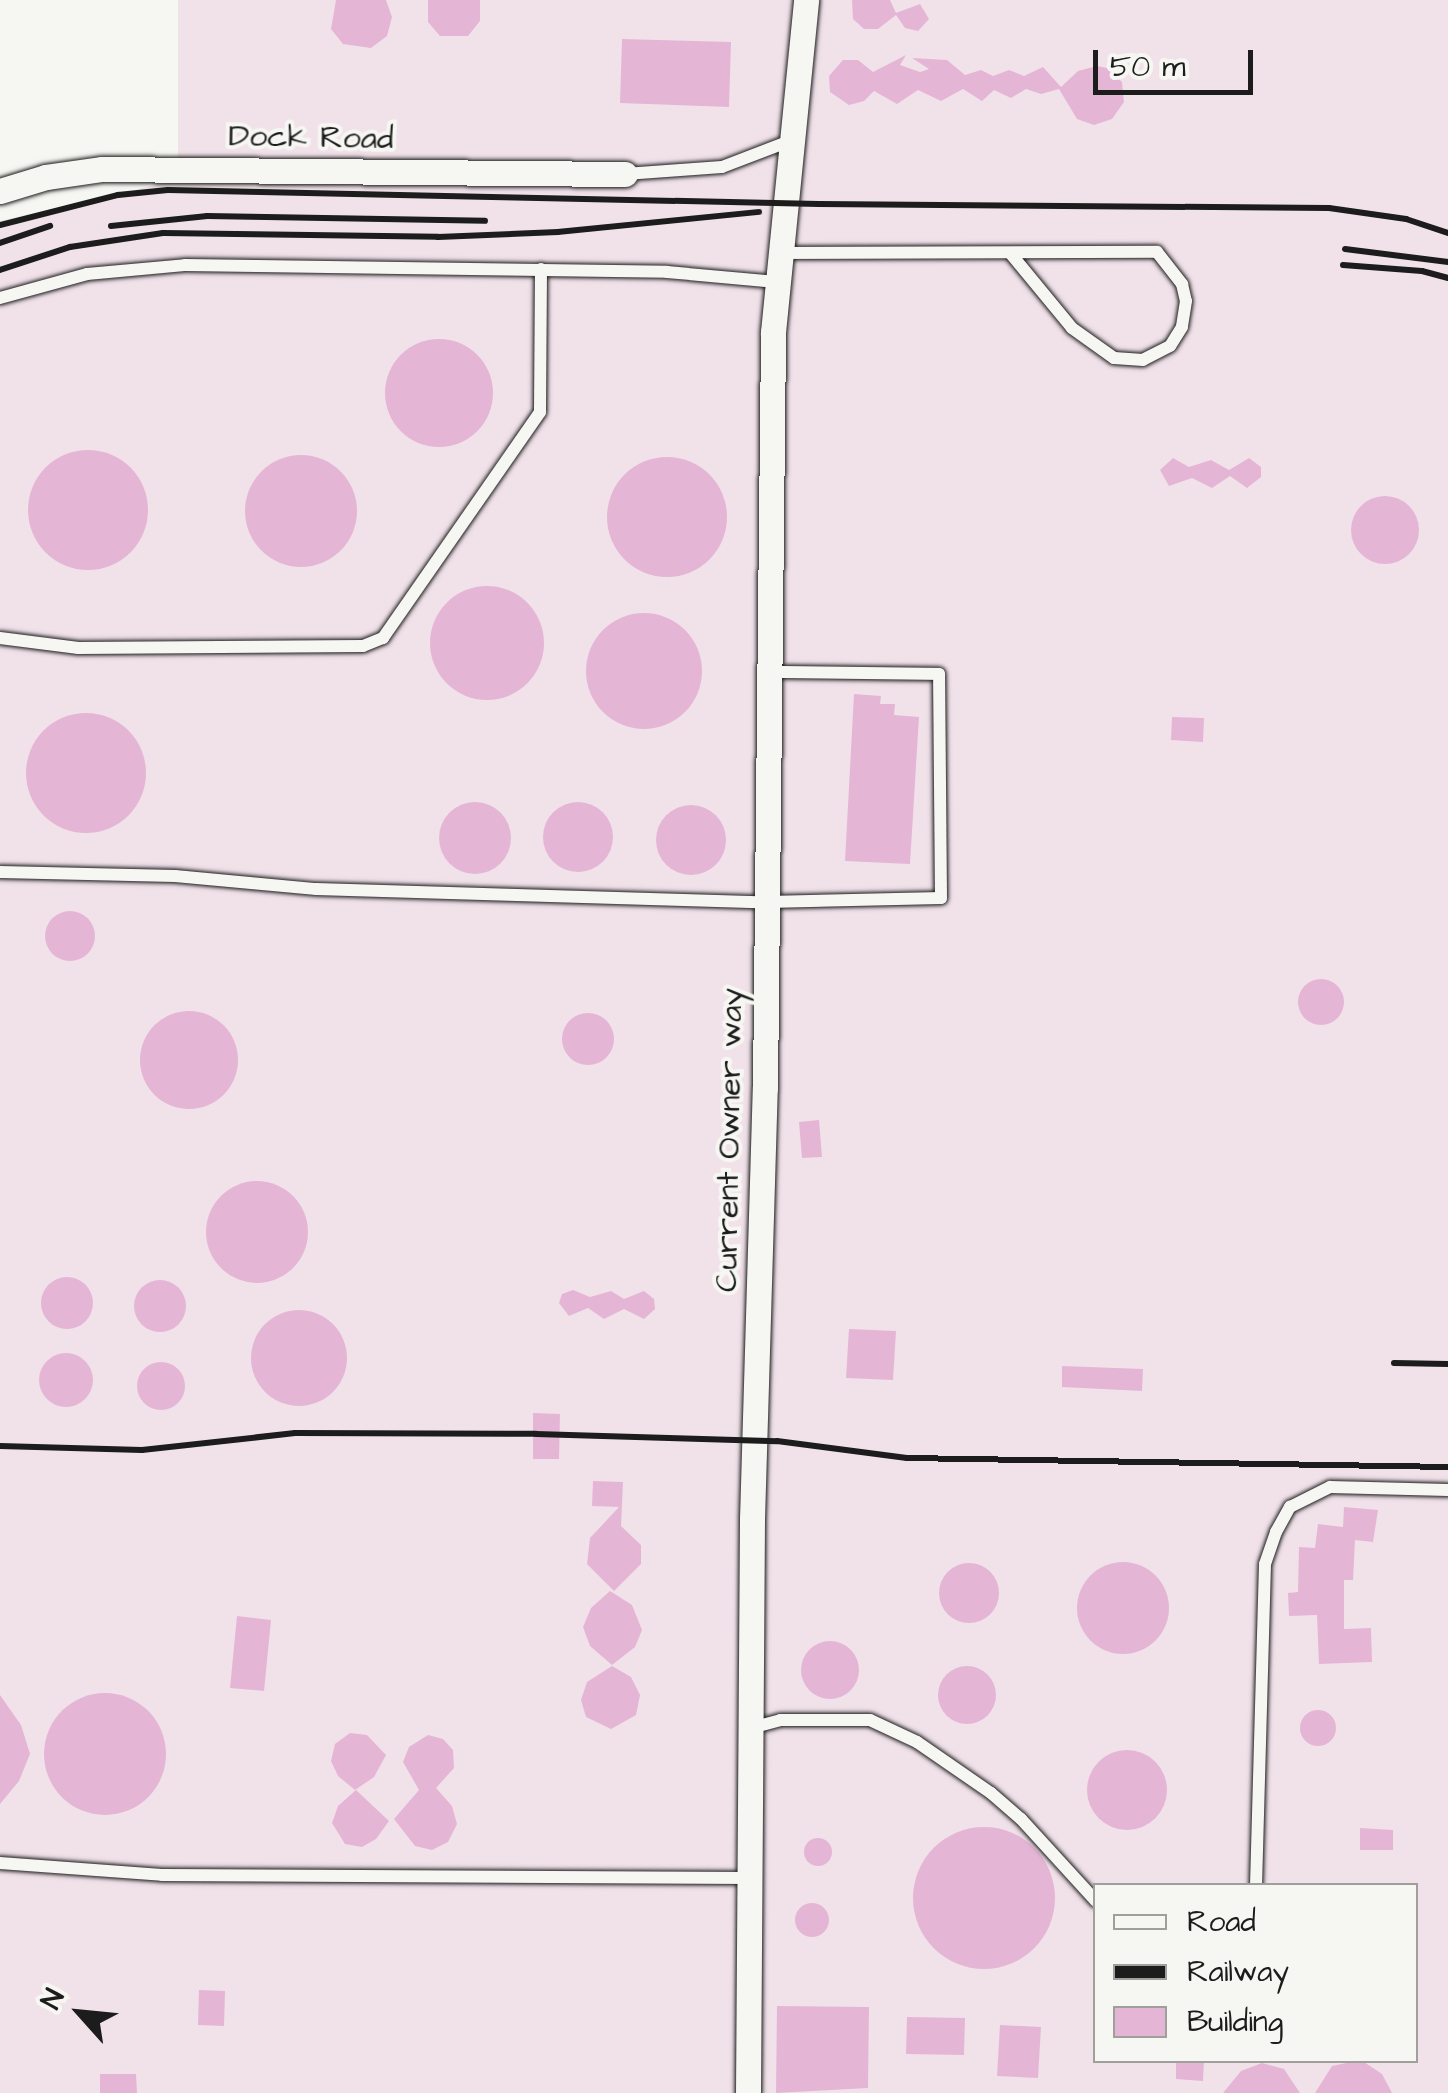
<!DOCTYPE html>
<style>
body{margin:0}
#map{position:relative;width:1448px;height:2093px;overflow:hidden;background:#f6f6f2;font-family:"Architects Daughter",sans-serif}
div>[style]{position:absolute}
.built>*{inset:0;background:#f1e2ea}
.building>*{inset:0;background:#e5b5d6}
.round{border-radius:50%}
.roads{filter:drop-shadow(0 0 2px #1c1c1c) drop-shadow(0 0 2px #1c1c1c)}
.service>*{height:12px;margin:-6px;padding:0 6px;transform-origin:6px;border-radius:6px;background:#f6f6f2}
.minor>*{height:25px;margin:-12.5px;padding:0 12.5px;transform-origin:12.5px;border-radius:12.5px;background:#f6f6f2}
.rail>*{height:6px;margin:-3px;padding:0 3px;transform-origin:3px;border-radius:3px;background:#1c1c1c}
span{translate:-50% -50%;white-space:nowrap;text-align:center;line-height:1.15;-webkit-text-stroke:8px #f6f6f2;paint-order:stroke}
.street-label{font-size:32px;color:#1c1c1c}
.legend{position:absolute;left:1093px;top:1883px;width:325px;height:180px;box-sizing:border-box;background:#f6f6f2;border:2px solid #9f9f9c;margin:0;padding:12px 18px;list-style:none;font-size:30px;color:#1c1c1c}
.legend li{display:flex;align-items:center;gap:20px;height:50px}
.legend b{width:50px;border:2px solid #9f9f9c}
.north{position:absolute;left:30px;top:1963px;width:100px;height:100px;-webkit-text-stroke:8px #f6f6f2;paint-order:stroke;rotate:297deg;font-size:28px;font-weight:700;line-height:40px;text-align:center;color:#1c1c1c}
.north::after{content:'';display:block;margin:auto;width:35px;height:45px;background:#1c1c1c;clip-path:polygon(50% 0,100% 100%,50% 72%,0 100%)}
.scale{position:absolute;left:1093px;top:50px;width:160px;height:45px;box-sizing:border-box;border:5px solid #1c1c1c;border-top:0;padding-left:12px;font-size:30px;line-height:35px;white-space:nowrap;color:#1c1c1c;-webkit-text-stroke:8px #f6f6f2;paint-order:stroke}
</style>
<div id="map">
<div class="built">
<div style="clip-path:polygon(evenodd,178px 0,1448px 0,1448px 2093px,0 2093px,0 221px,178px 180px,178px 0,1096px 1886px,1416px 1886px,1416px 2060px,1096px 2060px,1096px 1886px)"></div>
</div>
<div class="building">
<div style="clip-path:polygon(336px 0,386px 0,392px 17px,387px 36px,371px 48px,343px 44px,331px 29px)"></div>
<div style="clip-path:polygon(428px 0,480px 0,480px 21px,468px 36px,440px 36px,428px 22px)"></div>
<div style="clip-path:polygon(852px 0,890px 0,896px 13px,920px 4px,929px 19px,918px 31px,905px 28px,896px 15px,878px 29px,864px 29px,853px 19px)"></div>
<div style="clip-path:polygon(622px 39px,731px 42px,729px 107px,620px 103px)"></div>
<div style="clip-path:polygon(906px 55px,900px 65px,920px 72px,929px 69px,912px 58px,947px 60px,965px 75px,981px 70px,993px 76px,1009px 70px,1024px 76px,1043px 67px,1061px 87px,1078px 71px,1097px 66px,1107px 68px,1122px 82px,1124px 102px,1112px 119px,1094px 125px,1077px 119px,1059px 89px,1041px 94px,1026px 89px,1011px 98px,994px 90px,982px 101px,963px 89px,941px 101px,918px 90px,897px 104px,874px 91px,864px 101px,849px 105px,830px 92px,829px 76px,843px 60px,858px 60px,873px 72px)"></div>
<div class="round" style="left:385px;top:339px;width:108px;height:108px"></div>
<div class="round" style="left:28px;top:450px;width:120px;height:120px"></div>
<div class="round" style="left:245px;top:455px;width:112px;height:112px"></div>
<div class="round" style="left:607px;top:457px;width:120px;height:120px"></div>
<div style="clip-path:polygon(1173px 458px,1189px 467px,1211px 460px,1229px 470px,1249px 458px,1261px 467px,1261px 477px,1247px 488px,1230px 476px,1212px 488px,1192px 478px,1169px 486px,1160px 470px)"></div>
<div class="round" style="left:1351px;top:496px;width:68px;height:68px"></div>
<div class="round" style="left:430px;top:586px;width:114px;height:114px"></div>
<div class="round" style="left:586px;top:613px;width:116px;height:116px"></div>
<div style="clip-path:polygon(854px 694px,881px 696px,880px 704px,895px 704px,894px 715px,919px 717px,910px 864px,845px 861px)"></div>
<div class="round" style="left:26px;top:713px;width:120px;height:120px"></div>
<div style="clip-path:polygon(1172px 717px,1204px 718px,1203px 742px,1171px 740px)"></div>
<div class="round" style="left:439px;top:802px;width:72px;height:72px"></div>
<div class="round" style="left:543px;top:802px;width:70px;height:70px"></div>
<div class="round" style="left:656px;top:805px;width:70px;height:70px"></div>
<div class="round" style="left:45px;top:911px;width:50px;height:50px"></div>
<div class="round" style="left:1298px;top:979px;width:46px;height:46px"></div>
<div class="round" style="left:140px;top:1011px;width:98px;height:98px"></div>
<div class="round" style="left:562px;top:1013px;width:52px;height:52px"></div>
<div style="clip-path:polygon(819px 1120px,822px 1157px,802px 1158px,799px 1122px)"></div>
<div class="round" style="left:206px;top:1181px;width:102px;height:102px"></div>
<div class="round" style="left:41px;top:1277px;width:52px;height:52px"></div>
<div class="round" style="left:134px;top:1280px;width:52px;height:52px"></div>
<div style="clip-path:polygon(573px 1290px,590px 1297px,611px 1291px,624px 1299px,644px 1291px,654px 1299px,655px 1309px,644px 1319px,624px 1309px,604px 1319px,588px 1308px,569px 1316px,559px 1303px,562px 1294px)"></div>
<div class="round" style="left:251px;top:1310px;width:96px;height:96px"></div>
<div style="clip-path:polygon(849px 1329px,896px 1331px,893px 1380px,846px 1378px)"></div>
<div class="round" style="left:39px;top:1353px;width:54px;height:54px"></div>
<div class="round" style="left:137px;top:1362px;width:48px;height:48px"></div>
<div style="clip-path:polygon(1062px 1366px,1143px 1369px,1142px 1391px,1062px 1387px)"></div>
<div style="clip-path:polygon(533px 1413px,560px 1414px,559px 1459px,533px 1459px)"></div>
<div style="clip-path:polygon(593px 1481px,623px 1482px,621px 1526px,641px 1545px,641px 1564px,614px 1591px,587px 1564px,590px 1538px,619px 1507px,592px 1506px)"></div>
<div style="clip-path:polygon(1344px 1507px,1378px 1510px,1373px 1542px,1355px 1540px,1353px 1580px,1344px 1580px,1344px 1629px,1371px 1628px,1372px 1662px,1319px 1664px,1317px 1615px,1289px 1616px,1288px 1593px,1298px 1592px,1299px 1547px,1315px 1548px,1318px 1524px,1343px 1527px)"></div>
<div class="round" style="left:1077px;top:1562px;width:92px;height:92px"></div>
<div class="round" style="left:939px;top:1563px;width:60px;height:60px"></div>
<div style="clip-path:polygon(610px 1591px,632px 1605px,642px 1630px,635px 1647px,612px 1665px,590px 1646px,583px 1627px,591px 1608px)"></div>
<div style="clip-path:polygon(237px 1616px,271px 1620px,264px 1691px,230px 1688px)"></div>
<div class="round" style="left:801px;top:1641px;width:58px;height:58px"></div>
<div style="clip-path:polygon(612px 1666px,631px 1677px,640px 1695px,636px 1715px,611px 1729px,586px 1717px,581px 1700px,587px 1682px)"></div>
<div class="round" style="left:938px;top:1666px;width:58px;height:58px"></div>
<div class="round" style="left:44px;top:1693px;width:122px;height:122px"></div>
<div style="clip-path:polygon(0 1695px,21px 1725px,30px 1754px,19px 1781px,0 1804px)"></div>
<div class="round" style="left:1300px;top:1710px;width:36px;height:36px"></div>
<div style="clip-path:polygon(350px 1733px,367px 1735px,386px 1755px,374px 1777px,355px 1790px,338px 1776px,331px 1761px,335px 1744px)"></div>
<div style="clip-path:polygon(428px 1735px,443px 1739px,453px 1750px,454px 1768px,436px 1788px,452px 1806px,457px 1824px,448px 1842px,432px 1850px,415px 1846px,394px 1819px,419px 1790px,403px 1762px,409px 1747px)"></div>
<div class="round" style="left:1087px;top:1750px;width:80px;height:80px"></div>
<div style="clip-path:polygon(356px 1790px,389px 1821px,376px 1839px,362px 1847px,345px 1844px,332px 1823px,338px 1806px)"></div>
<div class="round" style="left:913px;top:1827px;width:142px;height:142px"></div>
<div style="clip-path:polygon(1360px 1828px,1393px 1830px,1393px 1850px,1360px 1850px)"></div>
<div class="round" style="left:804px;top:1838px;width:28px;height:28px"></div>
<div class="round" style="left:795px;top:1903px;width:34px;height:34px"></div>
<div style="clip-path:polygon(199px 1990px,225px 1991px,224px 2026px,198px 2025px)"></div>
<div style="clip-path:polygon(777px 2006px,869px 2007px,868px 2088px,776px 2093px)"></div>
<div style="clip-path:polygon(907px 2017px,965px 2018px,964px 2055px,906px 2054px)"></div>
<div style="clip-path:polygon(1000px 2025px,1041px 2027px,1038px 2078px,997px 2076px)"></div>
<div style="clip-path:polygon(1176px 2060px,1204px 2060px,1203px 2081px,1176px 2079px)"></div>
<div style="clip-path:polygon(1361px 2060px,1382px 2074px,1392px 2093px,1315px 2093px,1332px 2066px)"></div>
<div style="clip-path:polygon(1262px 2063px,1284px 2069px,1300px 2093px,1223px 2093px,1241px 2071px)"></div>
<div style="clip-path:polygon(100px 2074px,136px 2074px,137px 2093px,100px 2093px)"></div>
</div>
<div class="roads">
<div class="service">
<div style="left:625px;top:174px;width:97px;rotate:-4.1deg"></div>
<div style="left:722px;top:167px;width:73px;rotate:-20.9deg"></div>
<div style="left:780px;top:253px;width:377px;rotate:-0.2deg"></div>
<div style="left:1157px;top:252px;width:41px;rotate:52deg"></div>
<div style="left:1182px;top:284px;width:17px;rotate:77deg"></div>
<div style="left:1186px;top:301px;width:26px;rotate:99deg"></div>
<div style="left:1182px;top:327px;width:22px;rotate:122deg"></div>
<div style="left:1170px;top:346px;width:30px;rotate:153deg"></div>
<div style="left:1143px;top:360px;width:29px;rotate:-176deg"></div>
<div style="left:1114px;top:358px;width:52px;rotate:-144.5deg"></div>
<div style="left:1072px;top:328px;width:96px;rotate:-129.5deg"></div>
<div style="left:0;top:298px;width:90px;rotate:-15.4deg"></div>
<div style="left:87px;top:274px;width:98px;rotate:-5.2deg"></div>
<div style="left:185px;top:265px;width:482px;rotate:0.8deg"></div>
<div style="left:667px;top:272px;width:110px;rotate:5.2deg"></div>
<div style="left:0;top:638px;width:79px;rotate:7.3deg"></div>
<div style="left:78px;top:648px;width:285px;rotate:-0.4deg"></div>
<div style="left:363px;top:646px;width:22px;rotate:-22deg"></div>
<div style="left:383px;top:638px;width:275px;rotate:-55.2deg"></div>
<div style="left:540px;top:412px;width:143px;rotate:-89.6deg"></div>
<div style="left:0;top:872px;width:175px;rotate:1.3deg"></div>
<div style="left:175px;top:876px;width:142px;rotate:5.3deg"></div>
<div style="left:316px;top:889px;width:451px;rotate:1.7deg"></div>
<div style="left:767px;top:902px;width:174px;rotate:-1.3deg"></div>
<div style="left:941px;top:898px;width:224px;rotate:-90.5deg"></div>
<div style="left:939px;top:674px;width:170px;rotate:-179.3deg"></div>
<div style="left:751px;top:1728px;width:30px;rotate:-15deg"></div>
<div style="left:780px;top:1720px;width:90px"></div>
<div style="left:870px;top:1720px;width:52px;rotate:25.1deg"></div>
<div style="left:917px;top:1742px;width:90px;rotate:34.6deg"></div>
<div style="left:991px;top:1793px;width:40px;rotate:41deg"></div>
<div style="left:1021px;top:1819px;width:111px;rotate:47.6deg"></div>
<div style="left:0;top:1863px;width:162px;rotate:4.2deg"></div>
<div style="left:162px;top:1875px;width:588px;rotate:0.29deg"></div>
<div style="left:1256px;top:1886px;width:322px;rotate:-88.4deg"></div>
<div style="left:1265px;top:1564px;width:34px;rotate:-71deg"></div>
<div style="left:1276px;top:1532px;width:29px;rotate:-61deg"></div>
<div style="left:1290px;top:1507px;width:45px;rotate:-26.6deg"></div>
<div style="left:1330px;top:1487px;width:118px;rotate:1.5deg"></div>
</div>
<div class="minor">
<div style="left:0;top:191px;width:48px;rotate:-16.9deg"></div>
<div style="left:46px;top:177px;width:57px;rotate:-8.1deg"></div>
<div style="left:102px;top:169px;width:523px;rotate:0.55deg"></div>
<div style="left:748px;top:2093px;width:574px;rotate:-89.6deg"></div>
<div style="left:752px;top:1519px;width:431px;rotate:-88.3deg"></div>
<div style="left:765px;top:1088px;width:756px;rotate:-89.39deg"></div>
<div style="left:773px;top:332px;width:334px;rotate:-84.3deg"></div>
</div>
</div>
<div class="rail">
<div style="left:0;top:225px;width:122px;rotate:-14.3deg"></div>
<div style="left:118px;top:195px;width:50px;rotate:-5.7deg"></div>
<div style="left:168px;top:190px;width:651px;rotate:1.23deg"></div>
<div style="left:819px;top:204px;width:510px;rotate:0.45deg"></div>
<div style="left:1329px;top:208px;width:78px;rotate:8.1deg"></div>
<div style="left:1406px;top:219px;width:44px;rotate:18.4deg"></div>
<div style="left:111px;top:226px;width:97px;rotate:-5.9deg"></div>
<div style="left:207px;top:216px;width:278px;rotate:1deg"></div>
<div style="left:0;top:243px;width:53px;rotate:-18.8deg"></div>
<div style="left:1345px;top:249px;width:104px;rotate:7.2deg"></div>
<div style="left:1343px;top:265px;width:79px;rotate:4.3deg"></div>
<div style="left:1422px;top:271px;width:27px;rotate:15deg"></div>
<div style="left:0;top:270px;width:74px;rotate:-18.2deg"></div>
<div style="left:70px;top:247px;width:94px;rotate:-8.6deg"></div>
<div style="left:163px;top:233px;width:275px;rotate:0.8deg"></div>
<div style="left:438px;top:237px;width:120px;rotate:-2.4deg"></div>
<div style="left:558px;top:232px;width:202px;rotate:-5.7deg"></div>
<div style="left:1394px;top:1363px;width:54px;rotate:1.1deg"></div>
<div style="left:0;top:1446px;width:142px;rotate:1.6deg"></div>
<div style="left:142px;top:1450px;width:154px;rotate:-6.3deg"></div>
<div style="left:295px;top:1433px;width:241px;rotate:0.2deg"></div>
<div style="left:536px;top:1434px;width:241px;rotate:1.7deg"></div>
<div style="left:777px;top:1441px;width:131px;rotate:7.5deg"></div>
<div style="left:907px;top:1458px;width:541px;rotate:0.95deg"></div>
</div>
<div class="street-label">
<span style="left:311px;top:138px;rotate:1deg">Dock Road</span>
<span style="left:730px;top:1140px;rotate:-89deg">Current Owner way</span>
</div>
<ul class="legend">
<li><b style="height:12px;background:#f6f6f2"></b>Road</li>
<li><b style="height:12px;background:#1c1c1c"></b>Railway</li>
<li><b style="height:28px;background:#e5b5d6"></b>Building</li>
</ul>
<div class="north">N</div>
<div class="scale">50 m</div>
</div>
